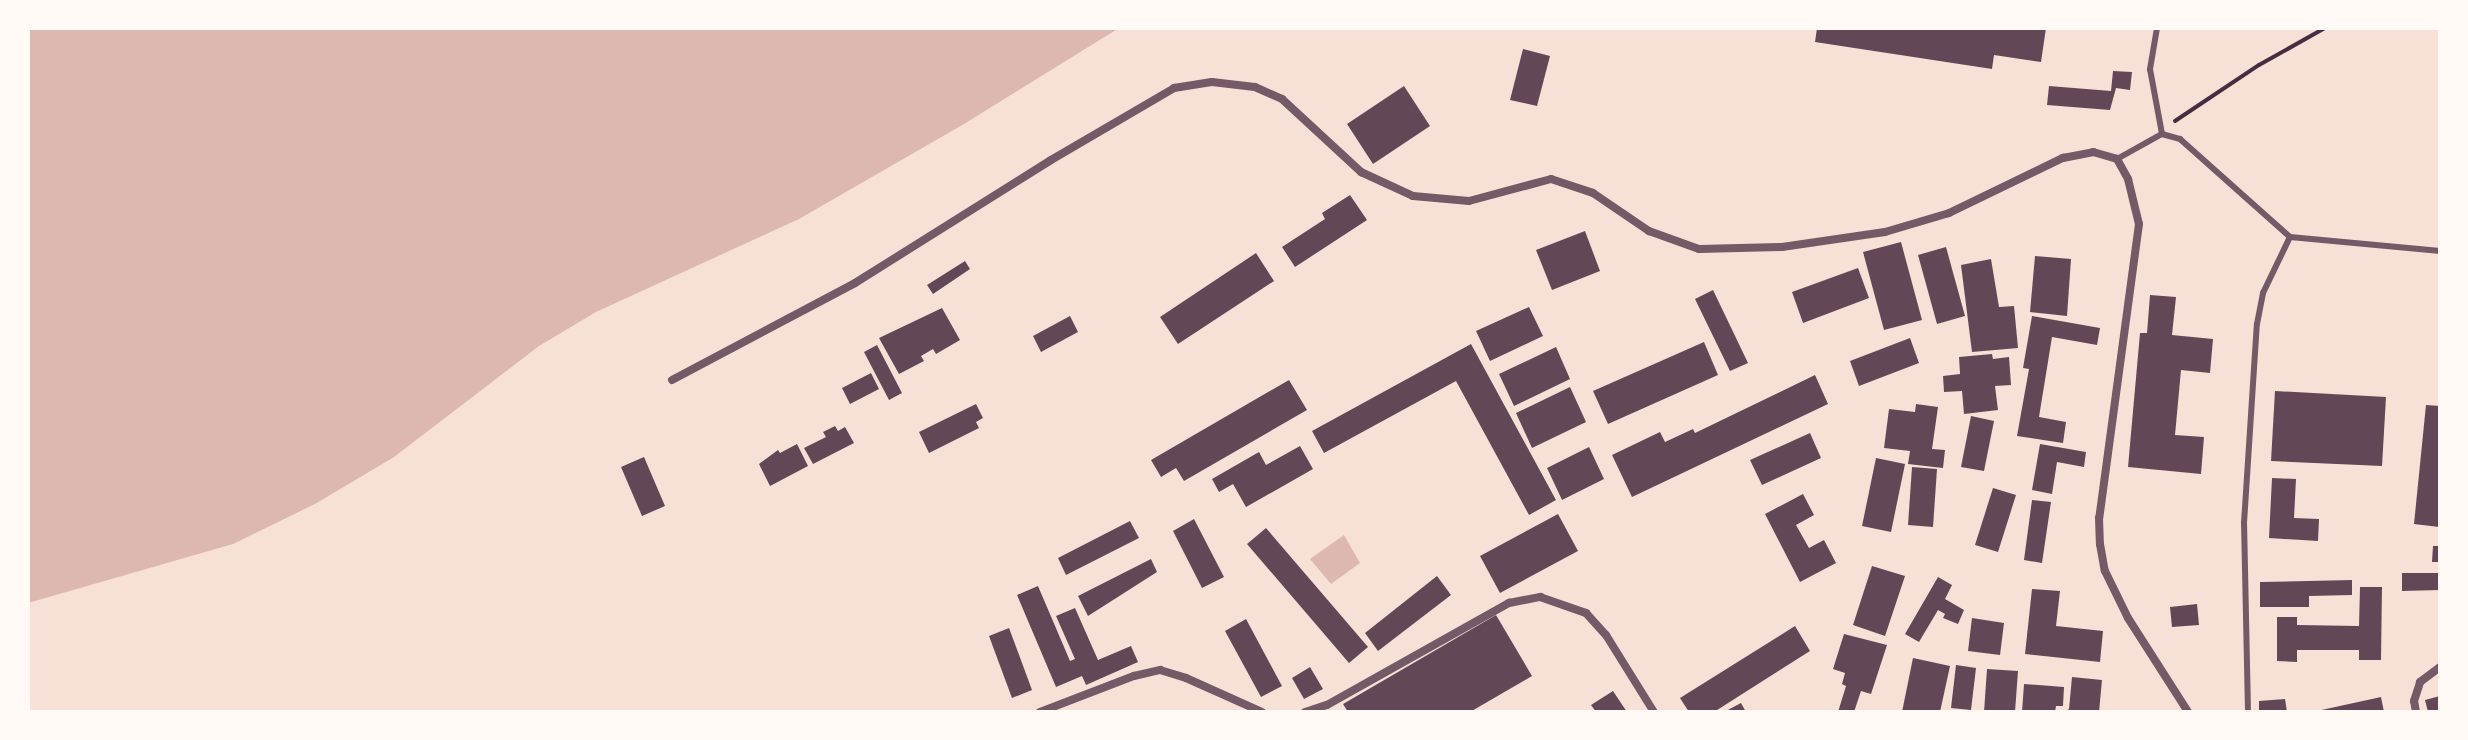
<!DOCTYPE html>
<style>
body{margin:0}
#map{position:relative;width:2468px;height:740px;overflow:hidden;background:#f7e1d7;font-family:"Exo 2",sans-serif}
div>[style]{position:absolute}
.water>*{inset:0;background:#dcb8b0}
.building>*{inset:0;background:#644757}
.path>*{height:4px;margin:-2px;padding:0 2px;transform-origin:2px;border-radius:2px;background:#4a2c40}
.service>*{height:6px;margin:-3px;padding:0 3px;transform-origin:3px;border-radius:3px;background:#755966}
.minor>*{height:8px;margin:-4px;padding:0 4px;transform-origin:4px;border-radius:4px;background:#755966}
span{translate:-50% -50%;white-space:nowrap;text-align:center;line-height:1.15;-webkit-text-stroke:8px #fffaf5;paint-order:stroke}
.frame{position:absolute;inset:0;border:30px solid #fffaf5;pointer-events:none}
</style>
<div id="map">
<div class="water">
<div style="clip-path:polygon(28px 28px,1119px 28px,964px 124px,799px 219px,596px 312px,539px 346px,394px 457px,315px 504px,233px 544px,28px 603px)"></div>
<div style="clip-path:polygon(1344px 535px,1360px 563px,1331px 584px,1310px 559px)"></div>
</div>
<div class="building">
<div style="clip-path:polygon(1817px 28px,2046px 28px,2041px 62px,1994px 55px,1992px 69px,1815px 42px)"></div>
<div style="clip-path:polygon(1523px 49px,1550px 56px,1537px 106px,1510px 100px)"></div>
<div style="clip-path:polygon(2113px 71px,2132px 72px,2130px 90px,2116px 88px,2110px 110px,2047px 105px,2049px 86px,2111px 91px)"></div>
<div style="clip-path:polygon(1404px 86px,1430px 126px,1373px 164px,1347px 124px)"></div>
<div style="clip-path:polygon(1350px 195px,1367px 220px,1295px 267px,1282px 247px,1325px 219px,1322px 213px)"></div>
<div style="clip-path:polygon(1585px 231px,1600px 271px,1552px 290px,1536px 250px)"></div>
<div style="clip-path:polygon(1901px 242px,1922px 320px,1884px 330px,1863px 252px)"></div>
<div style="clip-path:polygon(1946px 247px,1965px 316px,1937px 324px,1918px 255px)"></div>
<div style="clip-path:polygon(1256px 253px,1274px 281px,1178px 344px,1160px 317px)"></div>
<div style="clip-path:polygon(2035px 256px,2071px 259px,2067px 316px,2030px 312px)"></div>
<div style="clip-path:polygon(1991px 259px,1999px 307px,2014px 306px,2018px 348px,1972px 352px,1961px 265px)"></div>
<div style="clip-path:polygon(965px 261px,970px 269px,933px 294px,927px 285px)"></div>
<div style="clip-path:polygon(1858px 268px,1869px 298px,1803px 323px,1792px 292px)"></div>
<div style="clip-path:polygon(1713px 290px,1748px 363px,1730px 371px,1695px 299px)"></div>
<div style="clip-path:polygon(2150px 295px,2176px 297px,2172px 335px,2213px 339px,2210px 373px,2181px 370px,2175px 435px,2204px 437px,2201px 474px,2128px 467px,2140px 333px,2147px 333px)"></div>
<div style="clip-path:polygon(1529px 307px,1543px 336px,1490px 361px,1476px 331px)"></div>
<div style="clip-path:polygon(942px 308px,960px 340px,936px 354px,933px 349px,921px 356px,924px 361px,899px 374px,879px 338px)"></div>
<div style="clip-path:polygon(1070px 316px,1078px 332px,1041px 352px,1033px 336px)"></div>
<div style="clip-path:polygon(2032px 316px,2100px 328px,2097px 345px,2052px 337px,2039px 417px,2066px 422px,2063px 443px,2017px 436px,2029px 369px,2023px 368px)"></div>
<div style="clip-path:polygon(1910px 338px,1919px 363px,1859px 386px,1850px 361px)"></div>
<div style="clip-path:polygon(1704px 342px,1718px 375px,1608px 424px,1593px 391px)"></div>
<div style="clip-path:polygon(1471px 344px,1556px 500px,1529px 515px,1456px 381px,1324px 453px,1312px 431px)"></div>
<div style="clip-path:polygon(877px 345px,902px 393px,889px 400px,864px 352px)"></div>
<div style="clip-path:polygon(1556px 347px,1570px 379px,1514px 406px,1499px 374px)"></div>
<div style="clip-path:polygon(1992px 354px,1993px 359px,2009px 357px,2011px 385px,1995px 386px,1998px 410px,1964px 414px,1962px 391px,1944px 392px,1943px 376px,1960px 374px,1959px 357px)"></div>
<div style="clip-path:polygon(871px 373px,879px 389px,850px 404px,842px 388px)"></div>
<div style="clip-path:polygon(1815px 375px,1828px 404px,1632px 497px,1612px 455px,1660px 432px,1665px 442px,1693px 429px,1695px 433px)"></div>
<div style="clip-path:polygon(1289px 380px,1307px 410px,1184px 481px,1176px 468px,1161px 477px,1151px 460px)"></div>
<div style="clip-path:polygon(1570px 387px,1586px 422px,1532px 448px,1516px 413px)"></div>
<div style="clip-path:polygon(2275px 391px,2386px 397px,2382px 466px,2271px 461px)"></div>
<div style="clip-path:polygon(976px 404px,983px 418px,976px 422px,979px 428px,929px 453px,919px 432px)"></div>
<div style="clip-path:polygon(1916px 404px,1938px 407px,1932px 449px,1945px 450px,1943px 468px,1908px 464px,1910px 451px,1884px 448px,1889px 409px,1915px 412px)"></div>
<div style="clip-path:polygon(2426px 405px,2440px 406px,2439px 527px,2414px 524px)"></div>
<div style="clip-path:polygon(1971px 416px,1994px 421px,1984px 471px,1961px 467px)"></div>
<div style="clip-path:polygon(835px 426px,838px 431px,845px 427px,854px 443px,813px 464px,804px 448px,826px 437px,823px 432px)"></div>
<div style="clip-path:polygon(1810px 433px,1821px 458px,1762px 485px,1750px 460px)"></div>
<div style="clip-path:polygon(797px 444px,808px 466px,770px 486px,759px 464px,778px 450px,780px 453px)"></div>
<div style="clip-path:polygon(2040px 444px,2086px 452px,2084px 467px,2057px 462px,2052px 494px,2032px 490px)"></div>
<div style="clip-path:polygon(1300px 446px,1313px 469px,1246px 507px,1233px 484px,1219px 492px,1212px 479px,1259px 452px,1266px 465px)"></div>
<div style="clip-path:polygon(1589px 447px,1604px 479px,1562px 500px,1547px 468px)"></div>
<div style="clip-path:polygon(644px 457px,665px 506px,642px 516px,621px 467px)"></div>
<div style="clip-path:polygon(1876px 458px,1905px 464px,1891px 532px,1862px 526px)"></div>
<div style="clip-path:polygon(1912px 467px,1937px 469px,1933px 527px,1908px 525px)"></div>
<div style="clip-path:polygon(2272px 478px,2296px 479px,2294px 518px,2319px 519px,2318px 541px,2269px 538px)"></div>
<div style="clip-path:polygon(1993px 488px,2016px 495px,1998px 552px,1975px 545px)"></div>
<div style="clip-path:polygon(1803px 494px,1814px 515px,1796px 525px,1809px 548px,1824px 540px,1836px 563px,1800px 582px,1765px 514px)"></div>
<div style="clip-path:polygon(2032px 500px,2051px 502px,2042px 563px,2024px 560px)"></div>
<div style="clip-path:polygon(1558px 514px,1578px 551px,1500px 593px,1480px 556px)"></div>
<div style="clip-path:polygon(1194px 519px,1224px 577px,1202px 588px,1173px 531px)"></div>
<div style="clip-path:polygon(1130px 521px,1139px 538px,1066px 575px,1058px 558px)"></div>
<div style="clip-path:polygon(1266px 528px,1368px 647px,1349px 663px,1247px 544px)"></div>
<div style="clip-path:polygon(2433px 546px,2440px 546px,2440px 562px,2432px 562px)"></div>
<div style="clip-path:polygon(1151px 559px,1157px 572px,1088px 616px,1078px 596px)"></div>
<div style="clip-path:polygon(1872px 566px,1905px 576px,1885px 636px,1853px 625px)"></div>
<div style="clip-path:polygon(2402px 573px,2440px 573px,2440px 590px,2402px 591px)"></div>
<div style="clip-path:polygon(1437px 576px,1451px 595px,1378px 651px,1365px 633px)"></div>
<div style="clip-path:polygon(1938px 577px,1952px 585px,1945px 599px,1964px 610px,1958px 624px,1943px 618px,1945px 614px,1938px 610px,1919px 642px,1905px 634px)"></div>
<div style="clip-path:polygon(2352px 580px,2352px 595px,2309px 596px,2309px 607px,2260px 607px,2260px 582px)"></div>
<div style="clip-path:polygon(1038px 586px,1070px 661px,1075px 659px,1056px 616px,1075px 608px,1098px 660px,1131px 646px,1138px 662px,1086px 685px,1082px 676px,1056px 687px,1017px 595px)"></div>
<div style="clip-path:polygon(2360px 587px,2382px 587px,2381px 660px,2359px 660px,2359px 650px,2297px 650px,2297px 662px,2277px 661px,2277px 617px,2297px 617px,2297px 625px,2359px 626px)"></div>
<div style="clip-path:polygon(2032px 589px,2060px 591px,2056px 626px,2103px 631px,2100px 662px,2025px 654px)"></div>
<div style="clip-path:polygon(2197px 604px,2199px 625px,2172px 627px,2170px 607px)"></div>
<div style="clip-path:polygon(1496px 615px,1532px 676px,1470px 712px,1348px 712px,1343px 704px)"></div>
<div style="clip-path:polygon(1972px 618px,2004px 623px,2000px 655px,1968px 651px)"></div>
<div style="clip-path:polygon(1246px 619px,1282px 686px,1261px 697px,1225px 631px)"></div>
<div style="clip-path:polygon(1795px 626px,1810px 651px,1714px 712px,1689px 712px,1680px 698px)"></div>
<div style="clip-path:polygon(1009px 628px,1032px 690px,1012px 698px,989px 636px)"></div>
<div style="clip-path:polygon(1844px 634px,1887px 645px,1871px 694px,1861px 691px,1854px 712px,1838px 712px,1846px 686px,1842px 684px,1845px 673px,1833px 669px)"></div>
<div style="clip-path:polygon(1913px 658px,1950px 666px,1940px 712px,1902px 712px)"></div>
<div style="clip-path:polygon(1956px 665px,1976px 668px,1971px 710px,1951px 708px)"></div>
<div style="clip-path:polygon(1310px 667px,1323px 689px,1304px 699px,1292px 678px)"></div>
<div style="clip-path:polygon(1987px 669px,2018px 671px,2015px 712px,1984px 712px)"></div>
<div style="clip-path:polygon(2072px 677px,2102px 680px,2099px 712px,2064px 712px,2069px 709px)"></div>
<div style="clip-path:polygon(2024px 684px,2064px 687px,2063px 706px,2056px 706px,2055px 712px,2022px 712px)"></div>
<div style="clip-path:polygon(1613px 691px,1627px 712px,1596px 712px,1591px 705px)"></div>
<div style="clip-path:polygon(2440px 696px,2440px 712px,2428px 712px,2425px 700px)"></div>
<div style="clip-path:polygon(2381px 697px,2384px 712px,2317px 712px,2317px 711px)"></div>
<div style="clip-path:polygon(2285px 699px,2287px 712px,2259px 712px,2259px 701px)"></div>
<div style="clip-path:polygon(1741px 703px,1746px 712px,1724px 712px)"></div>
</div>
<div class="path">
<div style="left:2175px;top:121px;width:101px;rotate:-33.7deg"></div>
<div style="left:2259px;top:65px;width:76px;rotate:-29.3deg"></div>
</div>
<div class="service">
<div style="left:2157px;top:28px;width:42px;rotate:99.7deg"></div>
<div style="left:2150px;top:69px;width:66px;rotate:79.5deg"></div>
<div style="left:2117px;top:159px;width:51px;rotate:-29.1deg"></div>
<div style="left:2162px;top:134px;width:19px;rotate:16deg"></div>
<div style="left:2180px;top:139px;width:147px;rotate:41.7deg"></div>
<div style="left:2290px;top:237px;width:151px;rotate:5.3deg"></div>
<div style="left:2248px;top:712px;width:189px;rotate:-91.2deg"></div>
<div style="left:2244px;top:523px;width:199px;rotate:-86.3deg"></div>
<div style="left:2257px;top:324px;width:32px;rotate:-79deg"></div>
<div style="left:2263px;top:293px;width:62px;rotate:-64.3deg"></div>
</div>
<div class="minor">
<div style="left:672px;top:380px;width:207px;rotate:-27.9deg"></div>
<div style="left:855px;top:283px;width:231px;rotate:-32.1deg"></div>
<div style="left:1051px;top:160px;width:143px;rotate:-30.3deg"></div>
<div style="left:1174px;top:88px;width:38px;rotate:-9deg"></div>
<div style="left:1212px;top:82px;width:43px;rotate:6.6deg"></div>
<div style="left:1255px;top:87px;width:30px;rotate:24deg"></div>
<div style="left:1282px;top:99px;width:108px;rotate:42.7deg"></div>
<div style="left:1361px;top:172px;width:57px;rotate:24.8deg"></div>
<div style="left:1413px;top:196px;width:56px;rotate:5.1deg"></div>
<div style="left:1469px;top:201px;width:85px;rotate:-15deg"></div>
<div style="left:1551px;top:179px;width:44px;rotate:18.4deg"></div>
<div style="left:1593px;top:193px;width:68px;rotate:34.2deg"></div>
<div style="left:1649px;top:231px;width:53px;rotate:19.8deg"></div>
<div style="left:1699px;top:249px;width:83px;rotate:-1.4deg"></div>
<div style="left:1782px;top:247px;width:104px;rotate:-8.3deg"></div>
<div style="left:1885px;top:232px;width:67px;rotate:-16.5deg"></div>
<div style="left:1949px;top:213px;width:127px;rotate:-25.8deg"></div>
<div style="left:2063px;top:158px;width:31px;rotate:-11deg"></div>
<div style="left:2093px;top:152px;width:25px;rotate:16deg"></div>
<div style="left:2117px;top:159px;width:23px;rotate:61deg"></div>
<div style="left:2128px;top:179px;width:46px;rotate:76.3deg"></div>
<div style="left:2139px;top:224px;width:297px;rotate:97.7deg"></div>
<div style="left:2099px;top:518px;width:26px;rotate:88deg"></div>
<div style="left:2100px;top:544px;width:27px;rotate:80deg"></div>
<div style="left:2105px;top:571px;width:52px;rotate:63.9deg"></div>
<div style="left:2128px;top:618px;width:112px;rotate:57.4deg"></div>
<div style="left:1040px;top:712px;width:101px;rotate:-21deg"></div>
<div style="left:1134px;top:676px;width:27px;rotate:-13deg"></div>
<div style="left:1160px;top:670px;width:27px;rotate:17deg"></div>
<div style="left:1186px;top:678px;width:83px;rotate:24.1deg"></div>
<div style="left:1305px;top:712px;width:23px;rotate:-18deg"></div>
<div style="left:1327px;top:705px;width:209px;rotate:-29.3deg"></div>
<div style="left:1509px;top:603px;width:32px;rotate:-11deg"></div>
<div style="left:1540px;top:597px;width:49px;rotate:19.2deg"></div>
<div style="left:1586px;top:613px;width:30px;rotate:48deg"></div>
<div style="left:1606px;top:635px;width:91px;rotate:58.1deg"></div>
<div style="left:2416px;top:712px;width:11px;rotate:-100deg"></div>
<div style="left:2414px;top:701px;width:20px;rotate:-72deg"></div>
<div style="left:2420px;top:682px;width:25px;rotate:-37deg"></div>
</div>
<div class="frame"></div>
</div>
